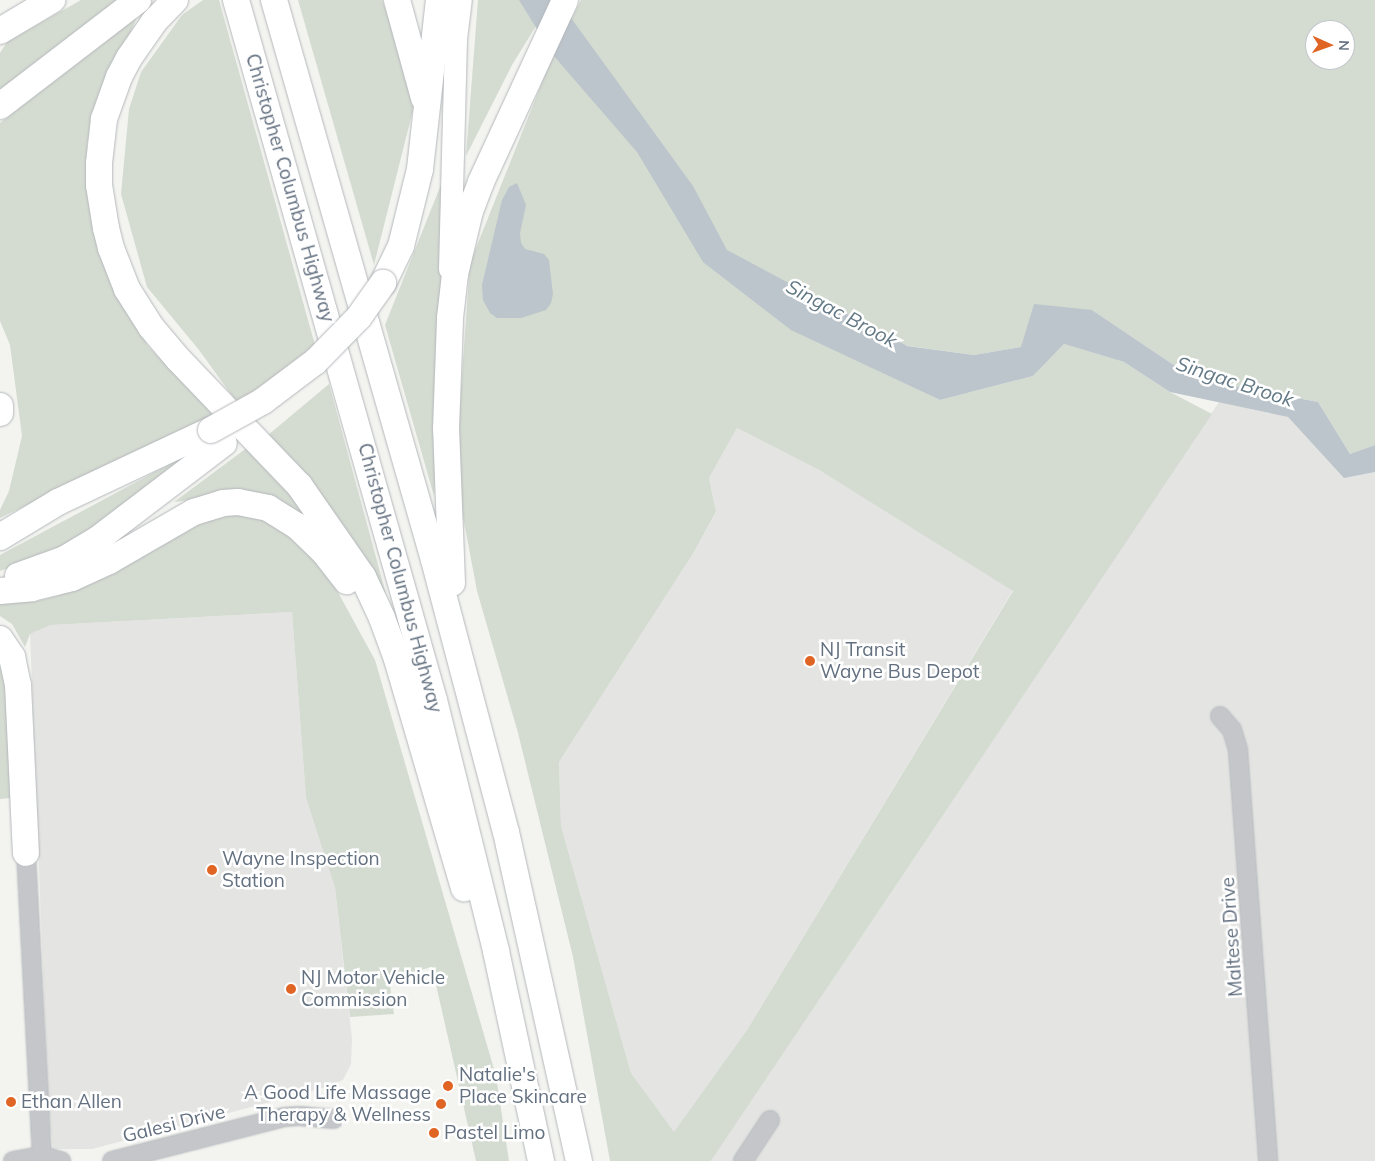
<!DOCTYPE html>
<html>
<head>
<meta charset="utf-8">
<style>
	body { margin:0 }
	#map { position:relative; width:1375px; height:1161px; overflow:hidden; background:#f3f4f0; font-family:Mulish,sans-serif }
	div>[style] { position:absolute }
	.built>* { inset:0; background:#e4e5e3 }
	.green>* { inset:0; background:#d4dbd1 }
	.water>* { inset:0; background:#bcc5cb }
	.roads { filter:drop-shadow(0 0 1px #b4b7bb) drop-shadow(0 0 1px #b4b7bb) }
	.minor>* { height:18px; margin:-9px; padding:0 9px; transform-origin:9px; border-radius:9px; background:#c4c6ca }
	.major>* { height:22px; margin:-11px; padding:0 11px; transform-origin:11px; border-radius:11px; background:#fff }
	.highway>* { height:26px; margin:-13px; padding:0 13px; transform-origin:13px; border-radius:13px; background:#fff }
	.bridges { filter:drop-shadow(0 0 1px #b4b6ba) drop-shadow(0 0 1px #b4b6ba) }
	.highway-bridge>* { height:26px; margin:-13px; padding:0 13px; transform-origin:13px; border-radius:13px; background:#fff }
	.dots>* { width:14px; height:14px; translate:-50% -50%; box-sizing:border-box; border:2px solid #fff; border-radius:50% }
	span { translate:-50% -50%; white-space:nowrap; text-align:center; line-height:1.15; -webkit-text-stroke:5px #fff; paint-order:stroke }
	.street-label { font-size:19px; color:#637080 }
	.poi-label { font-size:19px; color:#637080 }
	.left { translate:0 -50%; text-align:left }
	.right { translate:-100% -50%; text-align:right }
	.water-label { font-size:20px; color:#637985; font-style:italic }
	.north { position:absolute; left:1305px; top:20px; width:50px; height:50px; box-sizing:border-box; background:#fff; border:1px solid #c1c6cc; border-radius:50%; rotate:92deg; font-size:14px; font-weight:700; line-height:20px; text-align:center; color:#637080 }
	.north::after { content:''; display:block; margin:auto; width:18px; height:22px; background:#e06424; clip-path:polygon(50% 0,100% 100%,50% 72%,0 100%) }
</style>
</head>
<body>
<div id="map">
	<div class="built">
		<div style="clip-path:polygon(1219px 402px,1288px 417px,1344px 477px,1375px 472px,1375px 1161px,711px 1161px)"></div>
		<div style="clip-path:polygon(737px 428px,819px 470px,1013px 590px,747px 1030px,674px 1133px,631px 1073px,561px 826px,559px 762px,694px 552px,716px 513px,709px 478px)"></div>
		<div style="clip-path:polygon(292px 612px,306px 798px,335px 888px,352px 1039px,351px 1064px,343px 1080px,323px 1088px,92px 1149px,53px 1149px,48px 1103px,30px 634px,51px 625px)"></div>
	</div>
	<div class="green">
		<div style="clip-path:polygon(81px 0,118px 0,0 98px,0 53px,7px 42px)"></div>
		<div style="clip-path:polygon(203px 0,219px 0,315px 345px,238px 404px,199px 350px,147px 287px,121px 194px,129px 109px,141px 72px,182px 15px)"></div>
		<div style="clip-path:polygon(298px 0,382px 0,417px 94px,374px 265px)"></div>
		<div style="clip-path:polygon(478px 0,552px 0,512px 65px,466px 156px)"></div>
		<div style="clip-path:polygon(evenodd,581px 0,1375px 0,1375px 445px,1350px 454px,1318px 402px,1193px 378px,1092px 310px,1021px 347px,974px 355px,793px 330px,940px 400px,1033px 376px,1064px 344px,1124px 362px,1170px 392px,1212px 414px,711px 1161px,610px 1161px,573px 957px,518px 733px,477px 591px,455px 474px,470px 263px,553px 55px,581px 0,1315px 30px,1345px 30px,1345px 60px,1315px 60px,1315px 30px,581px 0,737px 428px,819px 470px,1013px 591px,747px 1030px,674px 1132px,631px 1073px,561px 826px,559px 762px,694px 552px,716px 512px,709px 478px,737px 428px)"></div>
		<div style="clip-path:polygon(137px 17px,87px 143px,97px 224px,147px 345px,214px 415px,0 518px,0 510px,9px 491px,22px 436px,10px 345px,0 321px,0 123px)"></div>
		<div style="clip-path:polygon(442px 182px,443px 317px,434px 496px,385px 325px)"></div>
		<div style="clip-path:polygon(329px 384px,386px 594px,320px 495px,268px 435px)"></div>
		<div style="clip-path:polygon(248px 447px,329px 535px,254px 493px,174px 502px)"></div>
		<div style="clip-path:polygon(198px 449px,77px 542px,0 571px,0 555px)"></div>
		<div style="clip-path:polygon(238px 513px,273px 521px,316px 552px,375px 660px,496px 1076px,509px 1161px,476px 1161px,432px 967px,389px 978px,394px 1014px,350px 1017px,335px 888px,306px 798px,292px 612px,51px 625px,30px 634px,25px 647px,12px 624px,0 616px,0 601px,33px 602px,57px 596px,84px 585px,195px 522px)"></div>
		<div style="clip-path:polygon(0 665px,6px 682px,11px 798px,0 799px)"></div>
	</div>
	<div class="water">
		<div style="clip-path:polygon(519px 0,555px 0,571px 18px,693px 186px,727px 250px,907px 346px,974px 355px,1021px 347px,1034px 304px,1092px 310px,1193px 378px,1318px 402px,1350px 454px,1375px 445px,1375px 472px,1344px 478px,1288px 417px,1170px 392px,1124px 362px,1064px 344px,1033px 376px,940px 400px,791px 330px,703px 262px,637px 152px,553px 55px)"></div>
		<div style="clip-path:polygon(517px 183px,526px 205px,520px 233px,521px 243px,525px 249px,544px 254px,549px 260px,553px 294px,551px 303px,546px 310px,521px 318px,497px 318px,490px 313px,483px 300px,482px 285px,502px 200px,509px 187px)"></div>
	</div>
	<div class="roads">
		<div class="minor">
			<div style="left:1220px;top:716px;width:18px;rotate:49deg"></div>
			<div style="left:1232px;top:730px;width:21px;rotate:73deg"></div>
			<div style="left:1238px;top:750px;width:412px;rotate:85.8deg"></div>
			<div style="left:26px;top:853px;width:303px;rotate:87deg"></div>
			<div style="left:13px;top:1161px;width:29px;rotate:-10deg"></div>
			<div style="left:42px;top:1156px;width:20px;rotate:15deg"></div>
			<div style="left:112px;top:1161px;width:178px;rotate:-14.3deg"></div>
			<div style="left:284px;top:1117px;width:16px;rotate:-4deg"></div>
			<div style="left:300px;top:1116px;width:34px;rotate:5deg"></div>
			<div style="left:743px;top:1161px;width:49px;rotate:-56.6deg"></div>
		</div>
		<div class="major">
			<div style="left:450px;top:269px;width:230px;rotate:-88.5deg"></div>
			<div style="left:456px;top:39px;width:39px;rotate:-83deg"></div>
		</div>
		<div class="highway">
			<div style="left:175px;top:0;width:30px;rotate:134deg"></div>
			<div style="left:154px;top:22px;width:44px;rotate:124.8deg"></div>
			<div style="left:129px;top:58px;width:21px;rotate:118deg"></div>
			<div style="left:119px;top:77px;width:45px;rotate:109.7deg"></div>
			<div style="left:104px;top:119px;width:44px;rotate:96.5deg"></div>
			<div style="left:99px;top:163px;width:22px;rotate:90deg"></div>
			<div style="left:99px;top:185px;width:44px;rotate:80.8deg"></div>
			<div style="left:106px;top:228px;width:21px;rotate:76deg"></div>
			<div style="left:111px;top:248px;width:44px;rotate:68.7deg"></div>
			<div style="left:127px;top:289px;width:45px;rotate:57.7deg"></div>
			<div style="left:151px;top:327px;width:42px;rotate:49.8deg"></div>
			<div style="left:178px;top:359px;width:175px;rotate:46.2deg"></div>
			<div style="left:299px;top:485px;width:112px;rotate:55.2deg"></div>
			<div style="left:363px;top:577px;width:45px;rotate:65.1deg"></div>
			<div style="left:382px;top:618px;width:44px;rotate:69.9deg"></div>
			<div style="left:397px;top:659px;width:239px;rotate:73.7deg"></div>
			<div style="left:236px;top:0;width:727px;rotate:74.21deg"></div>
			<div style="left:434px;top:700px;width:259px;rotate:76.1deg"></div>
			<div style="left:496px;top:951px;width:215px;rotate:77.9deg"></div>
			<div style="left:274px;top:0;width:582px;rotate:74.05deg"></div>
			<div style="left:434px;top:560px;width:281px;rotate:75.2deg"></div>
			<div style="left:506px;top:832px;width:337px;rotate:77.5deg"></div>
			<div style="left:397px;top:0;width:102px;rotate:74.6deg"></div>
			<div style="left:0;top:106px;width:174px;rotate:-37.5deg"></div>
			<div style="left:383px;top:283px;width:41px;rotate:-64.1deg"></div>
			<div style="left:401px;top:246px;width:79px;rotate:-76.1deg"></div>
			<div style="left:420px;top:169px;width:170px;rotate:-83.6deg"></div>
			<div style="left:0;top:406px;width:7px;rotate:90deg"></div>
			<div style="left:0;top:537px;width:68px;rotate:-31.1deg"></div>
			<div style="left:58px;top:502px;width:169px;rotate:-25.2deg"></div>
			<div style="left:18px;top:576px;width:50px;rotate:-19.9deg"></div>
			<div style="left:65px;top:559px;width:39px;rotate:-31deg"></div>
			<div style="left:98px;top:539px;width:158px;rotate:-37.3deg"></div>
			<div style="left:452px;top:583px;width:154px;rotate:-92.2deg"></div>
			<div style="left:446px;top:429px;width:111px;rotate:-87.9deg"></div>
			<div style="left:450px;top:318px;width:44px;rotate:-83.5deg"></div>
			<div style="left:455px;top:274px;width:65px;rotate:-76.6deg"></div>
			<div style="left:470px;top:211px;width:31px;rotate:-69deg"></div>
			<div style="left:481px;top:182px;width:200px;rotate:-65.2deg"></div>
			<div style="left:0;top:591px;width:32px;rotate:-5deg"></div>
			<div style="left:32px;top:588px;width:41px;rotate:-14deg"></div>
			<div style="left:72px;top:578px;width:41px;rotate:-24.7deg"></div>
			<div style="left:109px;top:561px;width:98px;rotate:-30deg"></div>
			<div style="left:194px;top:512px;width:30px;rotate:-17deg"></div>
			<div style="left:223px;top:503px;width:15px;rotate:-4deg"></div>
			<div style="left:238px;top:502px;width:31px;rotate:11deg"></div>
			<div style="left:268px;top:508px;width:34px;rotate:32deg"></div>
			<div style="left:297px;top:526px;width:37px;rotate:44deg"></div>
			<div style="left:324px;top:552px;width:37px;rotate:52deg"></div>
			<div style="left:0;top:639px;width:22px;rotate:56deg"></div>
			<div style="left:12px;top:657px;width:29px;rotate:78deg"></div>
			<div style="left:18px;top:685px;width:168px;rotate:87.3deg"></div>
		</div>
	</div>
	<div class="bridges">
		<div class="highway-bridge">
			<div style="left:0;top:31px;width:61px;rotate:-30.8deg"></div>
			<div style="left:211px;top:430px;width:60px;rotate:-29.1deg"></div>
			<div style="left:263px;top:401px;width:65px;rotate:-36.9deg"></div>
			<div style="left:315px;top:362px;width:63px;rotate:-45.6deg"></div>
			<div style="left:359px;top:317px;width:42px;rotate:-54.8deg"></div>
		</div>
	</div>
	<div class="dots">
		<div style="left:810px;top:661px;background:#e06424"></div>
		<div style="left:212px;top:870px;background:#e06424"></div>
		<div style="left:291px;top:989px;background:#e06424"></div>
		<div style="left:448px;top:1086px;background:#e06424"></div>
		<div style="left:11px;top:1102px;background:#e06424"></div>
		<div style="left:441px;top:1104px;background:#e06424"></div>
		<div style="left:434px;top:1133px;background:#e06424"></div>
	</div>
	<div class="street-label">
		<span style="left:290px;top:188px;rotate:74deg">Christopher Columbus Highway</span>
		<span style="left:400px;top:578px;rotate:75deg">Christopher Columbus Highway</span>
		<span style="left:1232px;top:937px;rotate:-94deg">Maltese Drive</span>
		<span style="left:174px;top:1124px;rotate:-14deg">Galesi Drive</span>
	</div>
	<div class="poi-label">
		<span class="left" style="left:820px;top:661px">NJ Transit<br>Wayne Bus Depot</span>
		<span class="left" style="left:222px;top:870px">Wayne Inspection<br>Station</span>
		<span class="left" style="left:301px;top:989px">NJ Motor Vehicle<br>Commission</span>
		<span class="left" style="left:459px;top:1086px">Natalie's<br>Place Skincare</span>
		<span class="right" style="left:431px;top:1104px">A Good Life Massage<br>Therapy &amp; Wellness</span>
		<span class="left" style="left:21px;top:1102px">Ethan Allen</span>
		<span class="left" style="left:444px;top:1133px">Pastel Limo</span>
	</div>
	<div class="water-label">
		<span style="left:842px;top:313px;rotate:28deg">Singac Brook</span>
		<span style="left:1235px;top:381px;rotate:18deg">Singac Brook</span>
	</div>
	<div class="north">N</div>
</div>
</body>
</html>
